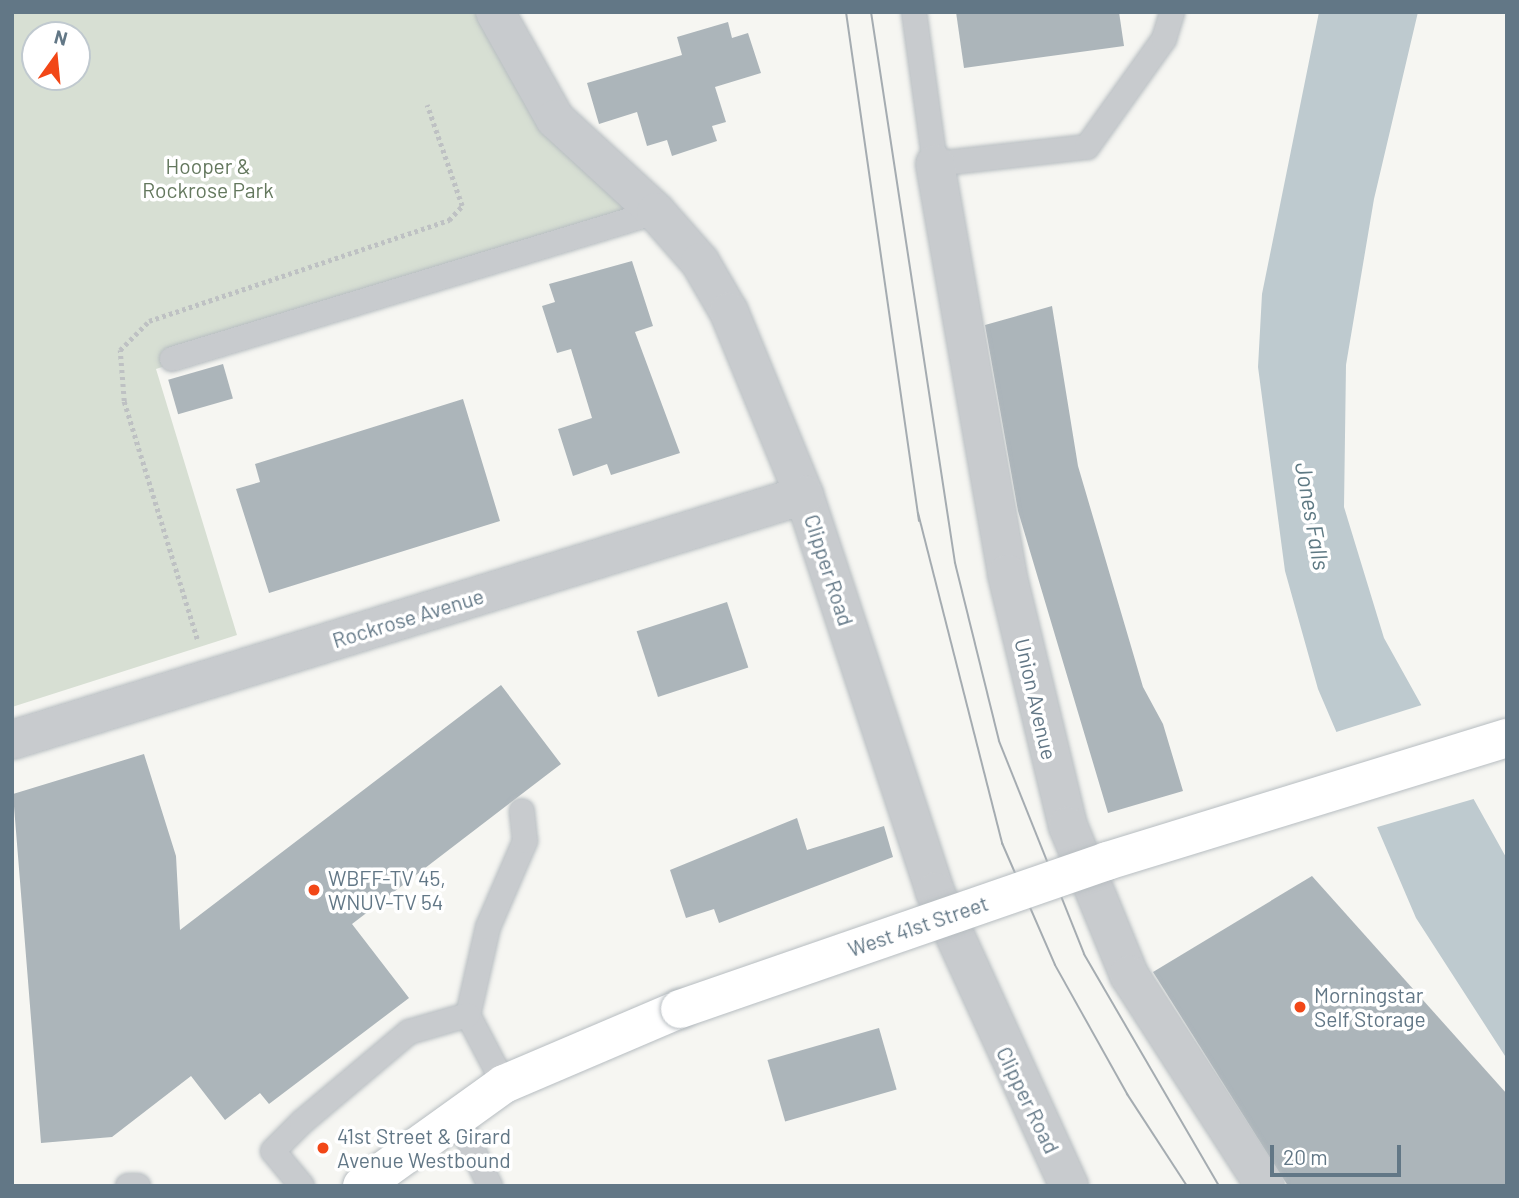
<!DOCTYPE html>
<html>
<head>
<meta charset="utf-8">
<style>
	body { margin:0 }
	#map { position:relative; width:1519px; height:1198px; overflow:hidden; background:#f6f6f2; font-family:Barlow,sans-serif }
	div>[style] { position:absolute }
	.green>* { inset:0; background:#d7dfd3 }
	.water>* { inset:0; background:#becacf }
	.pier>* { inset:0; background:#f6f6f2 }
	.building>* { inset:0; background:#acb5ba; transform-origin:0 0 }
	.path>* { height:4.5px; margin-top:-2.25px; transform-origin:0; background:repeating-linear-gradient(90deg,#bec1c3 0 3.5px,transparent 0 7px) }
	.roads { filter:drop-shadow(0 0 2px #b7bdc1) drop-shadow(0 0 2px #b7bdc1) }
	.lane>* { height:24px; margin:-12px; padding:0 12px; transform-origin:12px; border-radius:12px; background:#c8cbce }
	.street>* { height:38px; margin:-19px; padding:0 19px; transform-origin:19px; border-radius:19px; background:#c8cbce }
	.secondary>* { height:38px; margin:-19px; padding:0 19px; transform-origin:19px; border-radius:19px; background:#fff }
	.tram>* { height:2px; margin:-1px; padding:0 1px; transform-origin:1px; border-radius:1px; background:#a5acb1 }
	.bridges { filter:drop-shadow(0 0 2px #b7bdc1) drop-shadow(0 0 2px #b7bdc1) }
	.secondary-bridge>* { height:38px; margin:-19px; padding:0 19px; transform-origin:19px; border-radius:19px; background:#fff }
	.dots>* { width:19px; height:19px; translate:-50% -50%; box-sizing:border-box; border:4px solid #fff; border-radius:50% }
	span { translate:-50% -50%; white-space:nowrap; text-align:center; line-height:1.15; -webkit-text-stroke:7px #fff; paint-order:stroke }
	.park-label { font-size:21px; color:#64785e }
	.street-label { font-size:21px; color:#627786 }
	.poi-label { font-size:21px; color:#627786 }
	.left { translate:0 -50%; text-align:left }
	.water-label { font-size:23px; color:#5e7983; font-style:italic }
	.frame { position:absolute; inset:0; border:14px solid #627786; pointer-events:none }
	.north { position:absolute; left:21px; top:21px; width:70px; height:70px; box-sizing:border-box; background:#fff; border:2px solid #c0c9cf; border-radius:50%; rotate:15deg; font-size:19px; font-weight:700; line-height:28px; text-align:center; color:#627786 }
	.north::after { content:''; display:block; margin:auto; width:24px; height:32px; background:#f24717; clip-path:polygon(50% 0,100% 100%,50% 72%,0 100%) }
	.scale { position:absolute; left:1270px; top:1145px; width:131px; height:32px; box-sizing:border-box; border:4px solid #627786; border-top:0; padding-left:9px; font-size:21px; line-height:24px; white-space:nowrap; color:#627786; -webkit-text-stroke:5px #fff; paint-order:stroke }
</style>
</head>
<body>
<div id="map">
	<div class="green">
		<div style="clip-path:polygon(evenodd,12px 12px,495px 12px,637px 213px,156px 369px,237px 635px,12px 707px,12px 12px,35px 35px,77px 35px,77px 77px,35px 77px,35px 35px)"></div>
	</div>
	<div class="water">
		<div style="clip-path:polygon(1319px 12px,1418px 12px,1374px 199px,1346px 365px,1344px 507px,1384px 638px,1507px 859px,1507px 1059px,1416px 918px,1318px 689px,1285px 571px,1258px 367px,1262px 294px)"></div>
	</div>
	<div class="pier">
		<div style="clip-path:polygon(1425px 704px,1477px 798px,1374px 828px,1333px 733px)"></div>
	</div>
	<div class="building">
		<div style="clip-path:polygon(956px 12px,1119px 12px,1124px 46px,964px 68px)"></div>
		<div style="clip-path:polygon(728px 22px,732px 38px,748px 33px,761px 73px,715px 87px,726px 122px,712px 126px,717px 141px,672px 156px,667px 140px,647px 146px,637px 112px,599px 124px,587px 83px,682px 55px,677px 37px)"></div>
		<div style="clip-path:polygon(632px 261px,653px 326px,635px 332px,680px 453px,611px 475px,607px 464px,573px 476px,558px 429px,592px 418px,571px 349px,557px 353px,542px 306px,555px 302px,549px 284px)"></div>
		<div style="clip-path:polygon(1052px 306px,1078px 466px,1143px 687px,1163px 724px,1183px 791px,1108px 813px,1018px 511px,985px 325px)"></div>
		<div style="left:223px;top:364px;width:36px;height:57px;rotate:74deg"></div>
		<div style="clip-path:polygon(463px 399px,500px 521px,269px 593px,236px 489px,260px 482px,255px 464px)"></div>
		<div style="left:727px;top:602px;width:69px;height:95px;rotate:72deg"></div>
		<div style="clip-path:polygon(501px 685px,561px 764px,352px 924px,409px 998px,269px 1104px,260px 1093px,225px 1120px,191px 1076px,112px 1137px,41px 1143px,13px 794px,144px 754px,176px 856px,180px 930px)"></div>
		<div style="clip-path:polygon(797px 818px,807px 850px,884px 826px,893px 857px,719px 923px,714px 909px,686px 918px,670px 870px)"></div>
		<div style="clip-path:polygon(1312px 876px,1507px 1094px,1507px 1186px,1288px 1186px,1153px 972px)"></div>
		<div style="left:879px;top:1028px;width:64px;height:116px;rotate:74deg"></div>
	</div>
	<div class="path">
		<div style="left:197px;top:639px;width:249px;rotate:-107.1deg"></div>
		<div style="left:124px;top:401px;width:51px;rotate:-94.5deg"></div>
		<div style="left:120px;top:350px;width:41px;rotate:-45deg"></div>
		<div style="left:149px;top:321px;width:317px;rotate:-18.6deg"></div>
		<div style="left:449px;top:220px;width:19px;rotate:-47deg"></div>
		<div style="left:462px;top:206px;width:107px;rotate:-109.1deg"></div>
	</div>
	<div class="roads">
		<div class="lane">
			<div style="left:914px;top:12px;width:153px;rotate:82.1deg"></div>
			<div style="left:935px;top:164px;width:153px;rotate:-6.4deg"></div>
			<div style="left:1087px;top:147px;width:133px;rotate:-54.5deg"></div>
			<div style="left:1164px;top:39px;width:28px;rotate:-73deg"></div>
			<div style="left:172px;top:359px;width:506px;rotate:-16.89deg"></div>
			<div style="left:504px;top:1084px;width:78px;rotate:-117.6deg"></div>
			<div style="left:468px;top:1015px;width:90px;rotate:-77.2deg"></div>
			<div style="left:488px;top:927px;width:94px;rotate:-66.7deg"></div>
			<div style="left:525px;top:841px;width:30px;rotate:-96deg"></div>
			<div style="left:456px;top:1114px;width:80px;rotate:64.7deg"></div>
			<div style="left:128px;top:1186px;width:10px"></div>
			<div style="left:302px;top:1186px;width:45px;rotate:-129.6deg"></div>
			<div style="left:273px;top:1151px;width:41px;rotate:-45deg"></div>
			<div style="left:302px;top:1122px;width:140px;rotate:-40.1deg"></div>
			<div style="left:409px;top:1032px;width:61px;rotate:-16.1deg"></div>
		</div>
		<div class="street">
			<div style="left:495px;top:12px;width:123px;rotate:60.7deg"></div>
			<div style="left:555px;top:119px;width:137px;rotate:42.6deg"></div>
			<div style="left:656px;top:212px;width:67px;rotate:48.7deg"></div>
			<div style="left:700px;top:262px;width:58px;rotate:59.9deg"></div>
			<div style="left:729px;top:312px;width:198px;rotate:67.7deg"></div>
			<div style="left:804px;top:495px;width:418px;rotate:71.7deg"></div>
			<div style="left:935px;top:892px;width:323px;rotate:65.5deg"></div>
			<div style="left:935px;top:164px;width:416px;rotate:80deg"></div>
			<div style="left:1007px;top:574px;width:259px;rotate:76.4deg"></div>
			<div style="left:1068px;top:826px;width:161px;rotate:67.7deg"></div>
			<div style="left:1129px;top:975px;width:251px;rotate:57.2deg"></div>
			<div style="left:12px;top:740px;width:829px;rotate:-17.19deg"></div>
		</div>
		<div class="secondary">
			<div style="left:362px;top:1186px;width:175px;rotate:-35.7deg"></div>
			<div style="left:504px;top:1084px;width:191px;rotate:-23.1deg"></div>
		</div>
	</div>
	<div class="tram">
		<div style="left:846px;top:12px;width:514px;rotate:81.84deg"></div>
		<div style="left:871px;top:12px;width:557px;rotate:81.33deg"></div>
		<div style="left:955px;top:563px;width:183px;rotate:76.1deg"></div>
		<div style="left:999px;top:741px;width:229px;rotate:68.2deg"></div>
		<div style="left:1084px;top:954px;width:268px;rotate:59.8deg"></div>
		<div style="left:918px;top:513px;width:341px;rotate:75.7deg"></div>
		<div style="left:1002px;top:843px;width:133px;rotate:66.5deg"></div>
		<div style="left:1055px;top:965px;width:148px;rotate:60.8deg"></div>
		<div style="left:1127px;top:1094px;width:110px;rotate:56.9deg"></div>
	</div>
	<div class="bridges">
		<div class="secondary-bridge">
			<div style="left:680px;top:1009px;width:452px;rotate:-19.1deg"></div>
			<div style="left:1107px;top:861px;width:418px;rotate:-17.1deg"></div>
		</div>
	</div>
	<div class="dots">
		<div style="left:314px;top:890px;background:#f24717"></div>
		<div style="left:1300px;top:1007px;background:#f24717"></div>
		<div style="left:323px;top:1148px;background:#f24717"></div>
	</div>
	<div class="park-label">
		<span style="left:208px;top:178px">Hooper &amp;<br>Rockrose Park</span>
	</div>
	<div class="street-label">
		<span style="left:829px;top:570px;rotate:72deg">Clipper Road</span>
		<span style="left:408px;top:618px;rotate:-17deg">Rockrose Avenue</span>
		<span style="left:1036px;top:699px;rotate:77deg">Union Avenue</span>
		<span style="left:918px;top:926px;rotate:-19deg">West 41st Street</span>
		<span style="left:1028px;top:1100px;rotate:64deg">Clipper Road</span>
	</div>
	<div class="poi-label">
		<span class="left" style="left:328px;top:890px">WBFF-TV 45,<br>WNUV-TV 54</span>
		<span class="left" style="left:1314px;top:1007px">Morningstar<br>Self Storage</span>
		<span class="left" style="left:337px;top:1148px">41st Street &amp; Girard<br>Avenue Westbound</span>
	</div>
	<div class="water-label">
		<span style="left:1313px;top:516px;rotate:80deg">Jones Falls</span>
	</div>
	<div class="frame"></div>
	<div class="north">N</div>
	<div class="scale">20 m</div>
</div>
</body>
</html>
